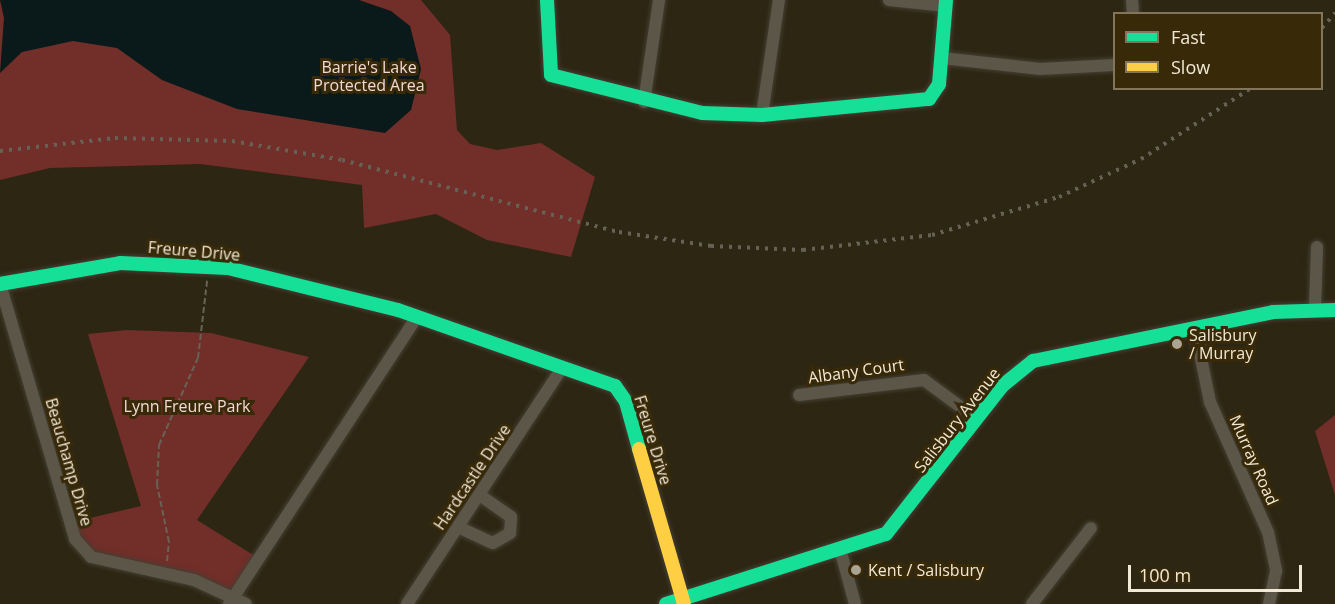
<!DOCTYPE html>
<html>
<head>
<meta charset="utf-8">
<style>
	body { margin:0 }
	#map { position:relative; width:1335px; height:604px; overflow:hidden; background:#2d2613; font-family:"Open Sans",sans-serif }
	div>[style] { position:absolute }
	.green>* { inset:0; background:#722e29 }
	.water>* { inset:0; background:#0a1919 }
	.path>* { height:2px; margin-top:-1px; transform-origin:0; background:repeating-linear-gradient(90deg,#676255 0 6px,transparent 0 9px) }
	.roads { filter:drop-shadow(0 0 2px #453f32) drop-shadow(0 0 2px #453f32) }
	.street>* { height:12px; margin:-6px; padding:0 6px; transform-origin:6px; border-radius:6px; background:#5c5649 }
	.fast>* { height:14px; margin:-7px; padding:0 7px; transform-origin:7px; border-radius:7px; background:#16e098 }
	.slow>* { height:14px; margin:-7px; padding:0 7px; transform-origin:7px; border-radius:7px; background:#ffcf43 }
	.rail>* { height:4px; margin-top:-2px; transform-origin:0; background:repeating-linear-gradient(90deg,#666154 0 3px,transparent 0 9px) }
	.dots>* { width:16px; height:16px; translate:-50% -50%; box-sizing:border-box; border:3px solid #382a08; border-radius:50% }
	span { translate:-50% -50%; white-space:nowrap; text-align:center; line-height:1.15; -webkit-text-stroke:6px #382a08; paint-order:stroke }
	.park-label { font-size:16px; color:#f3d8d5 }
	.street-label { font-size:16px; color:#f1e8d6 }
	.poi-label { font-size:16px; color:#f1e8d6 }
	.left { translate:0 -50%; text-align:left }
	.legend { position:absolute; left:1113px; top:12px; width:210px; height:78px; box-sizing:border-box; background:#382a08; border:2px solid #82765a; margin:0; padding:8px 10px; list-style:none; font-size:18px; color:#f1e8d6 }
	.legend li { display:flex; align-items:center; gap:12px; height:30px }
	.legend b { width:30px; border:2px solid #82765a }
	.scale { position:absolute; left:1128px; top:565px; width:174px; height:27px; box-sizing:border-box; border:3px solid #f1e8d6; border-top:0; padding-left:8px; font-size:18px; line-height:21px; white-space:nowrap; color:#f1e8d6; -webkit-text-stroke:4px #382a08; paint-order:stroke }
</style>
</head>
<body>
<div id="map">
	<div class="green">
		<div style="clip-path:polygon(0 0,421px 0,450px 35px,457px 130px,470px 144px,497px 150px,541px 143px,595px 177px,571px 257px,487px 240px,436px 214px,364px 228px,362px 185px,200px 164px,50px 168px,0 180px)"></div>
		<div style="clip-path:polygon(127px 330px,211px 333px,309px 357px,197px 520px,258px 558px,233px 594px,105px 557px,82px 544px,69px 523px,141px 506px,88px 334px)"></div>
		<div style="clip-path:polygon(1335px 415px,1335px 495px,1315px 431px)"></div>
	</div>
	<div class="water">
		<div style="clip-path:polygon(0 0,359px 0,391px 11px,410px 26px,421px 69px,411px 110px,385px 133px,237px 109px,162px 80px,117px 48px,73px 41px,22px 52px,0 73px,4px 18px)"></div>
	</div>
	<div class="path">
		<div style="left:167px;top:561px;width:19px;rotate:-84deg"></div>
		<div style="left:169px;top:542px;width:58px;rotate:-101.9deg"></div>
		<div style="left:157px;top:485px;width:40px;rotate:-87.1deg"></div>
		<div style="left:159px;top:445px;width:95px;rotate:-65.9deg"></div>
		<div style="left:198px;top:358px;width:78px;rotate:-83.3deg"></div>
	</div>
	<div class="roads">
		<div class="street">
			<div style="left:889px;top:0;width:57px;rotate:6deg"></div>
			<div style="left:1132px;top:0;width:14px;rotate:86deg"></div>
			<div style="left:942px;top:58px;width:99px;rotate:6.4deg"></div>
			<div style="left:1040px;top:69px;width:74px;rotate:-3.1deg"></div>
			<div style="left:644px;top:102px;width:103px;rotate:-81.6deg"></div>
			<div style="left:762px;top:115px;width:116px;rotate:-81.6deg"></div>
			<div style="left:0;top:284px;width:266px;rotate:73.6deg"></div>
			<div style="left:75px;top:539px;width:24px;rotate:48deg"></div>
			<div style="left:91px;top:557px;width:106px;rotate:12.6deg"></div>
			<div style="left:194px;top:580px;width:57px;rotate:24.8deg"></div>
			<div style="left:1315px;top:308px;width:61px;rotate:-88.1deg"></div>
			<div style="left:1195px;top:329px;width:75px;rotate:78.4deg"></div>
			<div style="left:1210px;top:402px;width:142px;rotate:66deg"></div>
			<div style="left:1268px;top:532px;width:40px;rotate:78deg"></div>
			<div style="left:1276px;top:571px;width:34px;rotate:102deg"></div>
			<div style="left:799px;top:395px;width:126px;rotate:-6.8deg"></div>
			<div style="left:924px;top:380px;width:66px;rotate:36.3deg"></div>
			<div style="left:458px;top:527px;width:38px;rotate:25deg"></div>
			<div style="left:493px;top:543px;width:20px;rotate:-30deg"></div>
			<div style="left:510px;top:533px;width:16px;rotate:-86deg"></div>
			<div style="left:511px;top:517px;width:39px;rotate:-145deg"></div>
			<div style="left:840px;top:549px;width:57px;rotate:74.7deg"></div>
			<div style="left:229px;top:604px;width:343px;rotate:-56.8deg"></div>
			<div style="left:407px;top:604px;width:282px;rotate:-56.7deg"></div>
			<div style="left:1032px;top:604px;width:96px;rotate:-52.2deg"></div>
		</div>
		<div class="fast">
			<div style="left:547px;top:0;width:75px;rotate:86.9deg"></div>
			<div style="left:551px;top:75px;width:156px;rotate:14.1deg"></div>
			<div style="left:702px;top:113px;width:60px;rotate:1.9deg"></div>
			<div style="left:762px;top:115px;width:168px;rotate:-5.5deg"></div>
			<div style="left:929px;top:99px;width:18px;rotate:-56deg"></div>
			<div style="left:939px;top:84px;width:84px;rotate:-85.2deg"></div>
			<div style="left:0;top:284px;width:122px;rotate:-9.9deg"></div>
			<div style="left:120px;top:263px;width:108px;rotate:2.7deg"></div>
			<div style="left:228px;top:268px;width:175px;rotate:13.9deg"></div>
			<div style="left:398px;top:310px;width:230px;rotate:19.3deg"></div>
			<div style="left:615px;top:386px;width:19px;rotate:55deg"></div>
			<div style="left:626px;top:402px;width:49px;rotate:74.5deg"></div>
			<div style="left:666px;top:604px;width:231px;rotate:-17.7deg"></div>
			<div style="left:886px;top:534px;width:188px;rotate:-51.9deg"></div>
			<div style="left:1002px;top:386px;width:40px;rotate:-39deg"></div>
			<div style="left:1033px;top:361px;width:245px;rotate:-11.5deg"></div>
			<div style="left:1273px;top:312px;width:62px;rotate:-1.8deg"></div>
		</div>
		<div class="slow">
			<div style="left:639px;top:449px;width:161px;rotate:73.8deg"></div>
		</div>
	</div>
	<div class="rail">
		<div style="left:1322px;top:28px;width:20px;rotate:-49deg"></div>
		<div style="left:0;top:151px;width:116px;rotate:-6.4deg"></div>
		<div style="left:115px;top:138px;width:117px;rotate:1.5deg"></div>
		<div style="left:232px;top:141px;width:112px;rotate:9.8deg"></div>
		<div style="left:342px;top:160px;width:286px;rotate:14.6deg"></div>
		<div style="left:619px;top:232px;width:93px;rotate:8.7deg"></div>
		<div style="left:711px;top:246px;width:92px;rotate:2.5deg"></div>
		<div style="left:803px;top:250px;width:130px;rotate:-6.6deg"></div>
		<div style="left:932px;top:235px;width:133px;rotate:-16.7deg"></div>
		<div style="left:1059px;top:197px;width:90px;rotate:-24.9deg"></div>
		<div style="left:1141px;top:159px;width:131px;rotate:-32.8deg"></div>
	</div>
	<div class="dots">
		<div style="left:1177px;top:344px;background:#aca492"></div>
		<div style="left:856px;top:570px;background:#aca492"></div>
	</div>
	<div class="park-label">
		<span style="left:369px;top:76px">Barrie's Lake<br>Protected Area</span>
		<span style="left:187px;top:406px">Lynn Freure Park</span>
	</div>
	<div class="street-label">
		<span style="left:194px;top:251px;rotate:5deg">Freure Drive</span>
		<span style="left:856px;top:371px;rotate:-8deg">Albany Court</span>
		<span style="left:957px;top:420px;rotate:-52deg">Salisbury Avenue</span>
		<span style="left:653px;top:440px;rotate:73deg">Freure Drive</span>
		<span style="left:1254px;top:460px;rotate:66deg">Murray Road</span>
		<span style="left:69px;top:462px;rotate:74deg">Beauchamp Drive</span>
		<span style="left:472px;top:477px;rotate:-56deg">Hardcastle Drive</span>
	</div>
	<div class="poi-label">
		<span class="left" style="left:1189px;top:344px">Salisbury<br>/ Murray</span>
		<span class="left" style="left:868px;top:570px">Kent / Salisbury</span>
	</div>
	<ul class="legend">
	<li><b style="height:8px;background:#16e098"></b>Fast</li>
	<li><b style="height:8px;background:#ffcf43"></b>Slow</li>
	</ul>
	<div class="scale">100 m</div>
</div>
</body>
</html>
